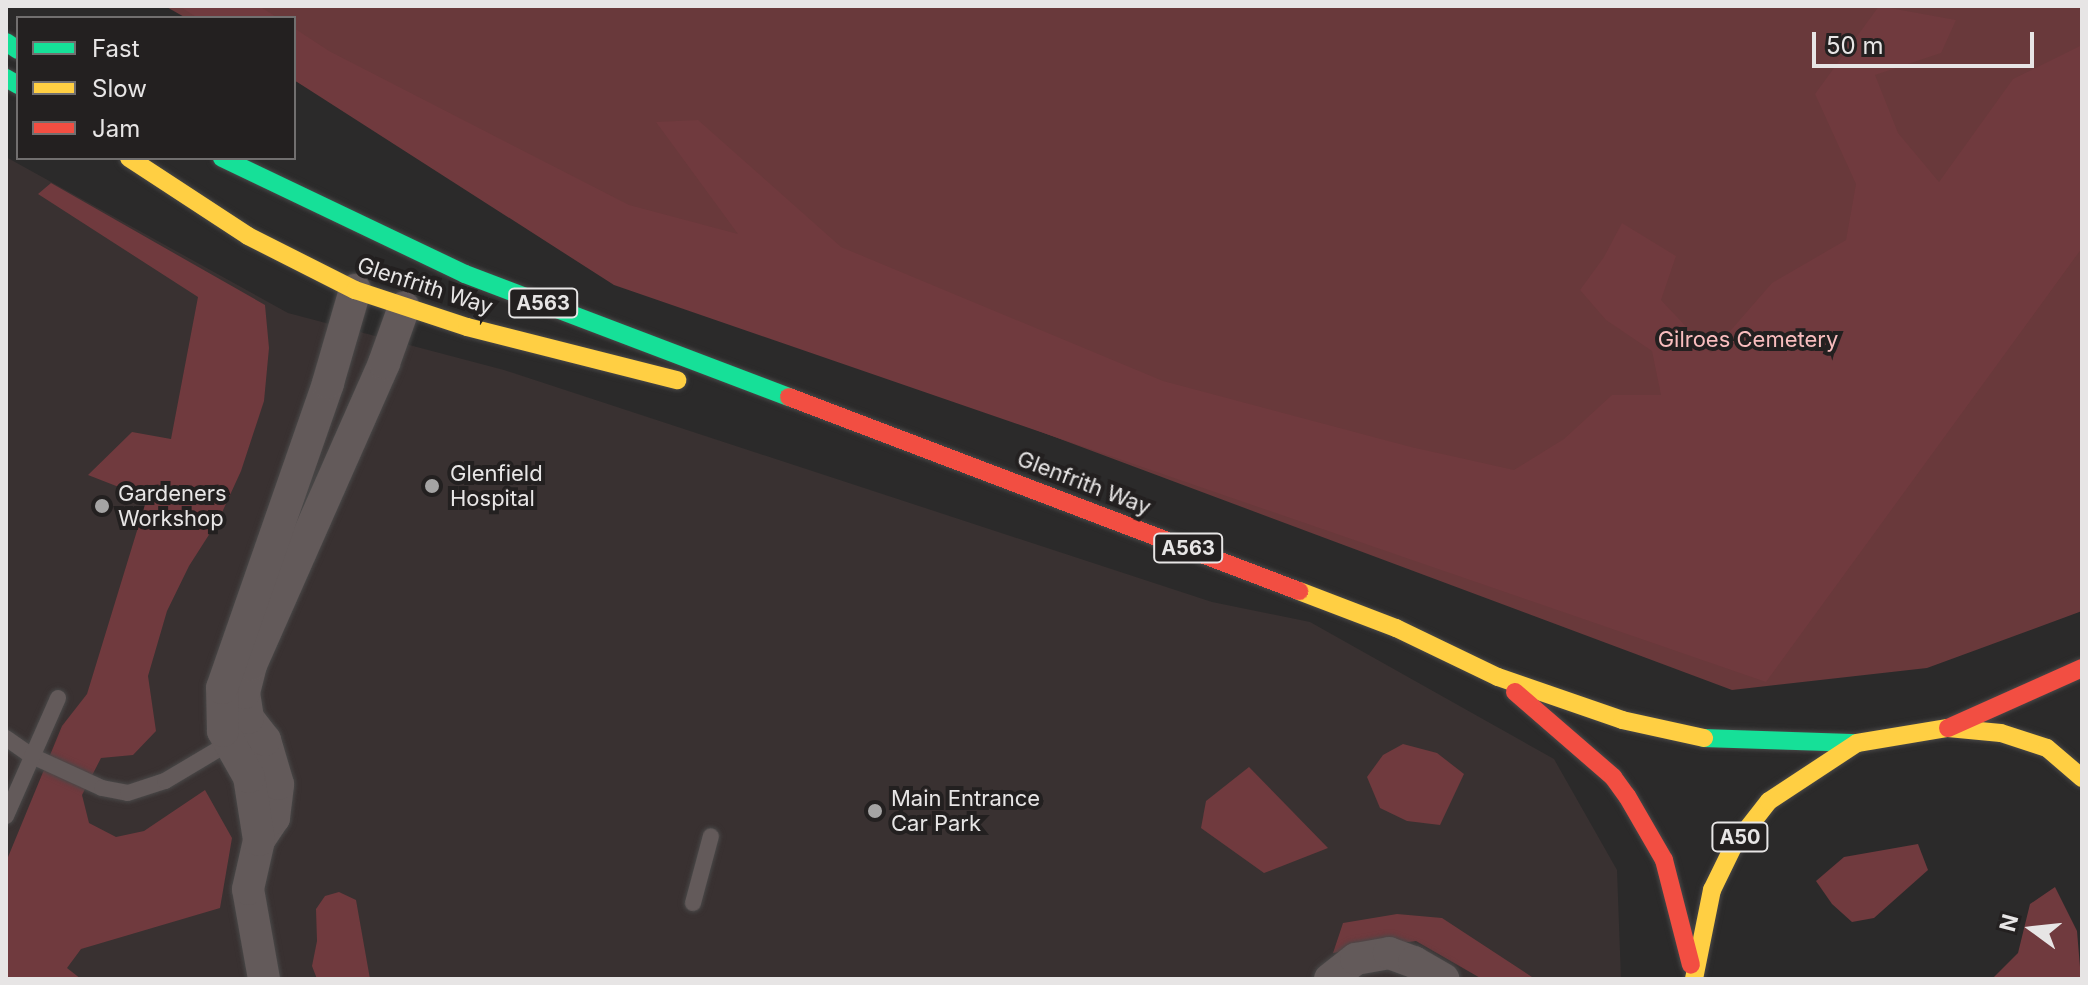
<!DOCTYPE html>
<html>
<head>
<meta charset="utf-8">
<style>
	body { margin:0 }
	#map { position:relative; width:2088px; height:985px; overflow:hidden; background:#2b2a2a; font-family:Inter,sans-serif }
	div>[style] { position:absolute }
	.built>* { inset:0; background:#393131 }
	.green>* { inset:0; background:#69393b }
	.forest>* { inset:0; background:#703a3e }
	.roads { filter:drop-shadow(0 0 2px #494848) drop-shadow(0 0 2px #494848) }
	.lane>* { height:16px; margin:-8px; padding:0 8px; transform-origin:8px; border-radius:8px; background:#635a5a }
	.street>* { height:32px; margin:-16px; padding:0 16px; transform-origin:16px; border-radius:16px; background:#635a5a }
	.fast>* { height:18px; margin:-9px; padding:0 9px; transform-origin:9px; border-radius:9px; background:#16e098 }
	.slow>* { height:18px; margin:-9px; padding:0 9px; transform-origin:9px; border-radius:9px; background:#ffcf43 }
	.jam>* { height:18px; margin:-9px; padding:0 9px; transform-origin:9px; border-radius:9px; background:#f24e42 }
	.dots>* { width:22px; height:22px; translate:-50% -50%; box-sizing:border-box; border:4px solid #232020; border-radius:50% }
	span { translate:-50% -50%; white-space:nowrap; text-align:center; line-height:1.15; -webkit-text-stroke:8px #232020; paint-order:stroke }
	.shield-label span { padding:2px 6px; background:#232020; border:2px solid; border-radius:6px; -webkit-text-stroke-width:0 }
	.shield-label { font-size:20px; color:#e7e5e5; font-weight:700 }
	.street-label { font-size:22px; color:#e7e5e5 }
	.park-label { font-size:22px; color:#f9bdbe }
	.poi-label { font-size:22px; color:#e7e5e5 }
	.left { translate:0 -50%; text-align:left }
	.frame { position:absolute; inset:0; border:8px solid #e7e5e5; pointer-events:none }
	.legend { position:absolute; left:16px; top:16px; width:280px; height:144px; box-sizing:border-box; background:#232020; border:2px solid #716f6f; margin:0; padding:10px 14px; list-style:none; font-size:24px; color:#e7e5e5 }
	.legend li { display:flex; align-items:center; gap:16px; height:40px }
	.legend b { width:40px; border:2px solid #716f6f }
	.north { position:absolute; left:1992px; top:889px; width:80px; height:80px; -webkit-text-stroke:6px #232020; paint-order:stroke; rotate:285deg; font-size:22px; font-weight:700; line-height:32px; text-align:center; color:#e7e5e5 }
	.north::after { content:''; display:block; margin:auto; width:28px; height:36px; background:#e7e5e5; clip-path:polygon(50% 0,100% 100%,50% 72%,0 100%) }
	.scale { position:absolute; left:1812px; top:32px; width:222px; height:36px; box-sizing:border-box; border:4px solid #e7e5e5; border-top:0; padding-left:10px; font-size:24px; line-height:28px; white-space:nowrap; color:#e7e5e5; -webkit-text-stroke:6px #232020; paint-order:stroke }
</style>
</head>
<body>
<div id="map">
	<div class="built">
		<div style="clip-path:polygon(6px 157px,288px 313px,504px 370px,1212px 602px,1310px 622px,1554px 759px,1617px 870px,1621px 979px,6px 979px)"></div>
	</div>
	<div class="green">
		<div style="clip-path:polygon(165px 6px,2082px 6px,2082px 611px,1927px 668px,1732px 690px,661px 290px,294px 80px,294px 18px,186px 18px)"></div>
	</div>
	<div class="forest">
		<div style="clip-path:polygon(179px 6px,259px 6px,278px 18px,198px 18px)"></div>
		<div style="clip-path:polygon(1879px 6px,1956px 20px,1941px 53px,1875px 75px,1898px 133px,1939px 182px,2013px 79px,2082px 45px,2082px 248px,1766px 682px,614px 285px,294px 80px,294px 28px,329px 51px,629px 205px,738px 234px,656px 122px,698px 120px,841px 247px,1163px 381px,1411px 447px,1514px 470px,1564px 439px,1612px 395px,1661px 395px,1652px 351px,1606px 320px,1580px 290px,1604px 257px,1622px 223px,1676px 256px,1661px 300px,1711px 353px,1772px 283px,1846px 240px,1856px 184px,1815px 94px)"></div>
		<div style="clip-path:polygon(51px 183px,265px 305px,269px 348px,264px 401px,241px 471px,219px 519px,189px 566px,167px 611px,148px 676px,156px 731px,133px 755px,101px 758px,82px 795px,89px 823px,116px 837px,144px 831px,205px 790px,232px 838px,220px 908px,81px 949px,67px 968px,81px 979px,6px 979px,6px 862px,62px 726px,87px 694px,147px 498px,88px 475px,132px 432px,171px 439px,198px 297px,38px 194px)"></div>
		<div style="clip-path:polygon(1403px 744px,1437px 753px,1464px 774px,1440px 825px,1407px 821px,1380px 808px,1367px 777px,1383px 755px)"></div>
		<div style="clip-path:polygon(1249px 767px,1328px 848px,1264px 873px,1201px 828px,1206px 801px)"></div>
		<div style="clip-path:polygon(1918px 844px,1928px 870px,1874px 918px,1852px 922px,1832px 904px,1816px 881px,1844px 857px)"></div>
		<div style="clip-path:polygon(2055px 887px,2077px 931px,2081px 979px,1992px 979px,2018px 953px,2030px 904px)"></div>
		<div style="clip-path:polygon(339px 892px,356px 900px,370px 979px,317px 979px,312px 966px,317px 941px,316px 909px,325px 896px)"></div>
		<div style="clip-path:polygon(1397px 914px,1442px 918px,1535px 979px,1482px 979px,1416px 941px,1333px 953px,1343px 923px)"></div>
	</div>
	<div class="roads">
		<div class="lane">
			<div style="left:6px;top:738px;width:32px;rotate:35deg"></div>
			<div style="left:32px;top:756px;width:77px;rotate:24.6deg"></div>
			<div style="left:102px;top:788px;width:26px;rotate:11deg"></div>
			<div style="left:128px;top:793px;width:39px;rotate:-18deg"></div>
			<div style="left:165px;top:781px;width:74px;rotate:-30.7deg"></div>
			<div style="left:6px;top:816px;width:129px;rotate:-66.2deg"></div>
			<div style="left:693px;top:903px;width:69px;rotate:-75deg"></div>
		</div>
		<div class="street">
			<div style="left:259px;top:840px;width:27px;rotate:-56deg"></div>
			<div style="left:274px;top:818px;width:34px;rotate:-83deg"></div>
			<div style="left:278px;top:784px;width:46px;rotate:-106.5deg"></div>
			<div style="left:265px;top:740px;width:28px;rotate:-128deg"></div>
			<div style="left:248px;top:718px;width:25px;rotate:-99deg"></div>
			<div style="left:244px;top:693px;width:29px;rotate:-76deg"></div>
			<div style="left:251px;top:665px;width:330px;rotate:-66.2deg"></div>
			<div style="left:384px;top:363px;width:59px;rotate:-70.3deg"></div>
			<div style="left:264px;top:979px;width:91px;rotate:-100.1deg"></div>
			<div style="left:248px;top:889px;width:50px;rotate:-77.3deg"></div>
			<div style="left:259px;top:840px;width:64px;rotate:-99deg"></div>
			<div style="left:249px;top:777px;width:53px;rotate:-119.5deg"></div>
			<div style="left:223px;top:731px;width:43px;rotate:-91.3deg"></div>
			<div style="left:222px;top:688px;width:323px;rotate:-70.8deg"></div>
			<div style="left:328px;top:383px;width:97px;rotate:-73.8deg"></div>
			<div style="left:1330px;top:979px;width:33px;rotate:-38deg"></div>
			<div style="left:1356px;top:959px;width:34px;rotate:-10deg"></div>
			<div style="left:1389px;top:953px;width:27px;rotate:20deg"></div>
			<div style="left:1414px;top:962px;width:34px;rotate:30deg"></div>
		</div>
		<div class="fast">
			<div style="left:6px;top:42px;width:14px;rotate:34deg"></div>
			<div style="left:6px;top:78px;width:14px;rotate:30deg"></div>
			<div style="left:222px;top:158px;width:269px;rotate:25.5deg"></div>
			<div style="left:465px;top:274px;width:347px;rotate:20.8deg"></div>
			<div style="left:1704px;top:738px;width:153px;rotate:1.9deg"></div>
		</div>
		<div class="slow">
			<div style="left:129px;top:158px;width:142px;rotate:33.2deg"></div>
			<div style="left:248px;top:236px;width:120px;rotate:26.8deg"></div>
			<div style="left:355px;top:290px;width:118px;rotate:18.3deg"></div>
			<div style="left:467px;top:327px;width:217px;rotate:14.2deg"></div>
			<div style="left:1299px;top:591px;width:104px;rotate:20.9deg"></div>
			<div style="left:1396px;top:628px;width:113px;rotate:25.7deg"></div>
			<div style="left:1498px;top:677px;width:131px;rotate:19.1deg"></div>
			<div style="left:1622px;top:720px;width:84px;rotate:12.4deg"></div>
			<div style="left:1694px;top:979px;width:91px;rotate:-78.6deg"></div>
			<div style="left:1712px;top:890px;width:48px;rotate:-64deg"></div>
			<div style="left:1733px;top:847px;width:58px;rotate:-52deg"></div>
			<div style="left:1769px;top:801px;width:105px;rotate:-33.4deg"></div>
			<div style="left:1857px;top:743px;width:92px;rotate:-9.4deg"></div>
			<div style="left:1948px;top:728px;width:53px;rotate:5.4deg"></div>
			<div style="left:2001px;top:733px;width:48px;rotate:18.1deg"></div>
			<div style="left:2047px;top:748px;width:46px;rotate:40.6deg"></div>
		</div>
		<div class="jam">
			<div style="left:789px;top:397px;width:546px;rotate:20.83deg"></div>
			<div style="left:1515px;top:692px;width:130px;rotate:40.9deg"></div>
			<div style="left:1613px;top:777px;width:24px;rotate:54deg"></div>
			<div style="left:1627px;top:796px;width:74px;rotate:60deg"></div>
			<div style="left:1664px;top:860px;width:108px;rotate:75.6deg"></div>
			<div style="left:1948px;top:728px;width:147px;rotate:-24.1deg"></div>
		</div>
	</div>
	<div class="dots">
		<div style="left:432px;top:486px;background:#a5a4a4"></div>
		<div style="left:102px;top:506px;background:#a5a4a4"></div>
		<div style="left:875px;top:811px;background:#a5a4a4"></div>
	</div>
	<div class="shield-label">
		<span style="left:543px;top:303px">A563</span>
		<span style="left:1188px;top:548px">A563</span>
		<span style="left:1740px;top:837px">A50</span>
	</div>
	<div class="street-label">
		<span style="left:425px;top:286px;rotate:18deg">Glenfrith Way</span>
		<span style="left:1084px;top:483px;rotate:21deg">Glenfrith Way</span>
	</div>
	<div class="park-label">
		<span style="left:1748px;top:340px">Gilroes Cemetery</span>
	</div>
	<div class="poi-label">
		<span class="left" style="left:450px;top:486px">Glenfield<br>Hospital</span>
		<span class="left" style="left:118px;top:506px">Gardeners<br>Workshop</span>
		<span class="left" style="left:891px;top:811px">Main Entrance<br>Car Park</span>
	</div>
	<div class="frame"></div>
	<ul class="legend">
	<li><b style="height:10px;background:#16e098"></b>Fast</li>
	<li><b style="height:10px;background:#ffcf43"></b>Slow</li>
	<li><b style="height:10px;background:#f24e42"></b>Jam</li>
	</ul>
	<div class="north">N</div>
	<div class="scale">50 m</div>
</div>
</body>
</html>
